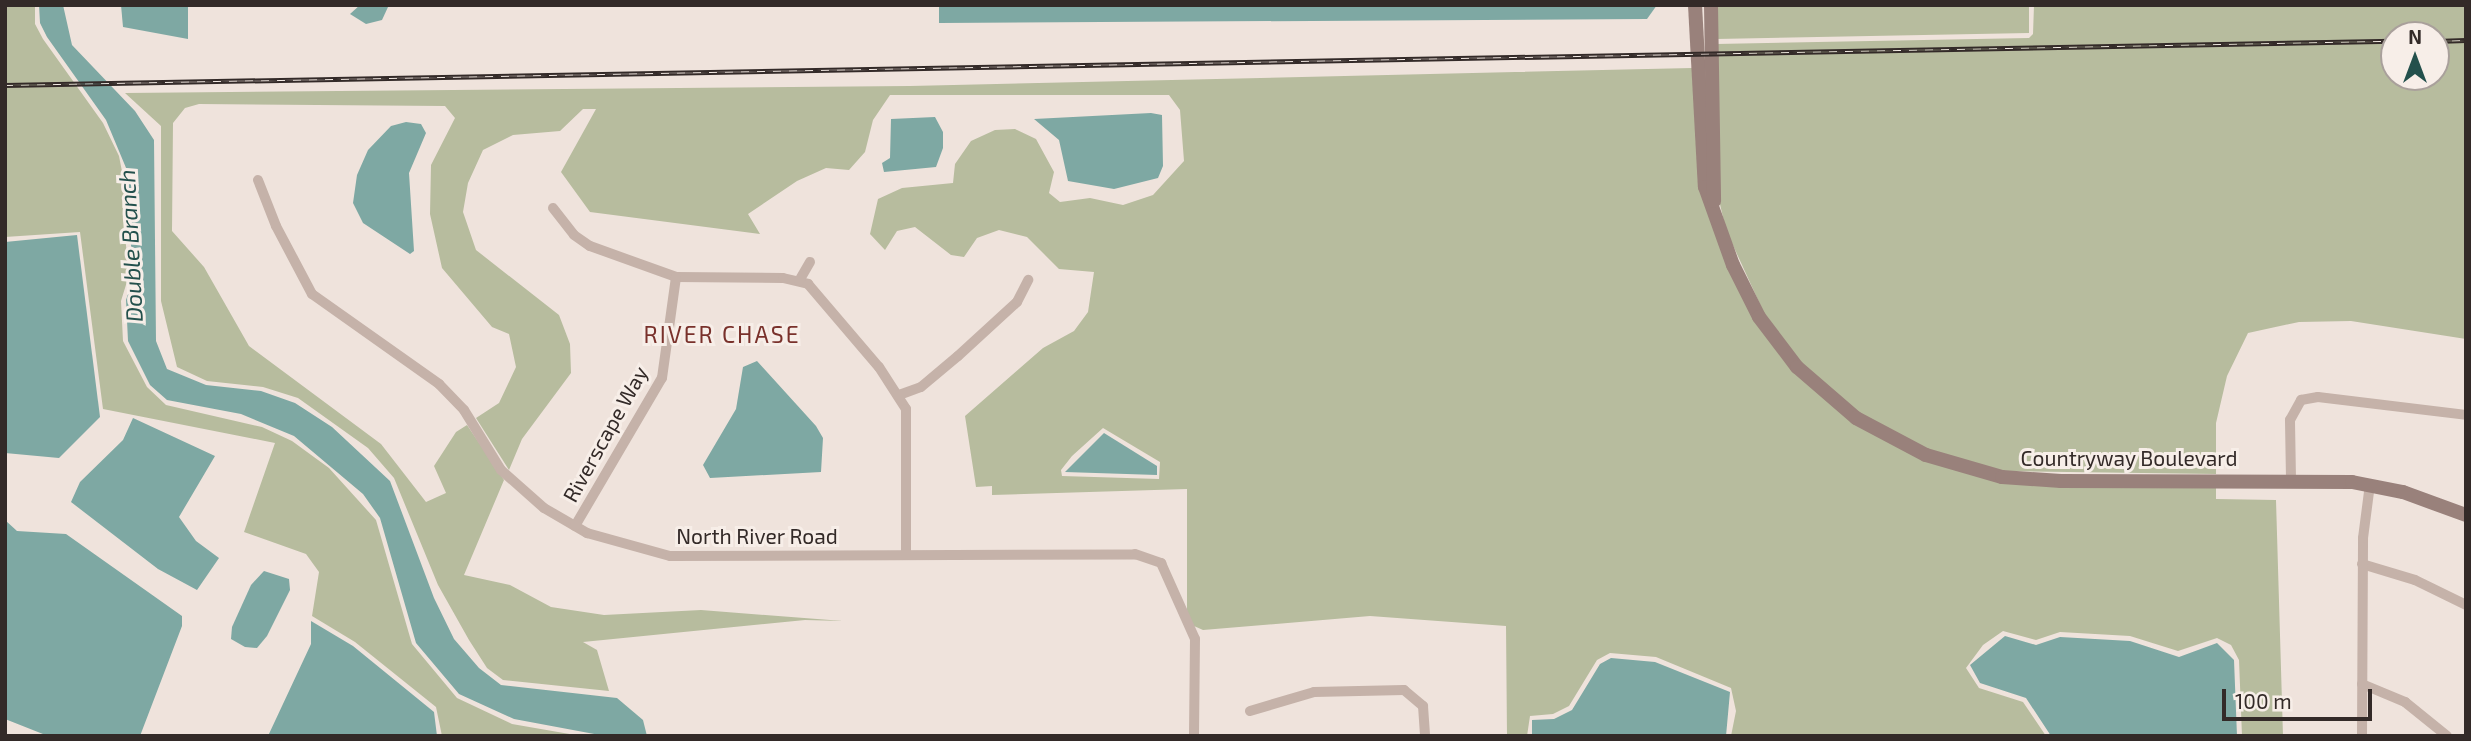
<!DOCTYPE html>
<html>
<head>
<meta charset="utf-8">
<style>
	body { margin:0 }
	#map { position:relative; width:2471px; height:741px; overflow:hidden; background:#efe3dc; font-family:"Exo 2",sans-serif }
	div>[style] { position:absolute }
	.green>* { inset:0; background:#b7bc9e }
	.water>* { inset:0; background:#7ea8a3 }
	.street>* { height:10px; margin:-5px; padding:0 5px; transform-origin:5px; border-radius:5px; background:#c5b2a9 }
	.secondary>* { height:14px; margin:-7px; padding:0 7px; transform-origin:7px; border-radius:7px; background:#99817b }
	.rail>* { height:5px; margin-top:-2.5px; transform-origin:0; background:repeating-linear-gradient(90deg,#f7eee8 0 8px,#332a28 0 16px); box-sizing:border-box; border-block:2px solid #332a28 }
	span { translate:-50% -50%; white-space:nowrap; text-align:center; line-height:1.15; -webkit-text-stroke:6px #f7eee8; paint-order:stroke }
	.street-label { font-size:21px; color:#332a28 }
	.water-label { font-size:23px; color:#23504c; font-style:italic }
	.neighbourhood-label { font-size:23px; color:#79312b; letter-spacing:2px }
	.frame { position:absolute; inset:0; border:7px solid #332a28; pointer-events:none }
	.north { position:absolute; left:2380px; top:21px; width:70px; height:70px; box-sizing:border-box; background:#f7eee8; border:2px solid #a9a09b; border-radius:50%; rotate:0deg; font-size:19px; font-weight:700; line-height:28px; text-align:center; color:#332a28 }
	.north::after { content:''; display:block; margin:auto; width:24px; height:32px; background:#23504c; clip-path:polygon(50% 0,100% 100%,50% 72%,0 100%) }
	.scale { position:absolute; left:2222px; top:689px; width:150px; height:32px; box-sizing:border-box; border:4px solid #332a28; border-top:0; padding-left:9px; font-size:21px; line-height:24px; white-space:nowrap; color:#332a28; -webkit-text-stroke:5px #f7eee8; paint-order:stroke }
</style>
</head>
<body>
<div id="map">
	<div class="green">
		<div style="clip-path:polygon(5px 5px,35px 5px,35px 24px,43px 39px,103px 123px,119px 156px,126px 192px,123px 216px,129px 275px,121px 301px,123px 341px,147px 387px,166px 405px,262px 427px,292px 441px,329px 468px,376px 520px,412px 644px,457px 698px,512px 724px,581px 736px,442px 736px,436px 707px,355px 642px,312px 616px,319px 572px,306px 554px,244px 532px,275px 443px,103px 409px,80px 232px,5px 237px)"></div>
		<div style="clip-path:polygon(1716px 5px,2029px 5px,2029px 33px,1716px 39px)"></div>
		<div style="clip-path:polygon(evenodd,2034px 5px,2466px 5px,2466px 339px,2351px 321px,2299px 322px,2248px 333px,2227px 376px,2216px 423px,2216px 474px,2003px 471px,1928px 450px,1859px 413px,1801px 363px,1764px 313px,1726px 230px,1719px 200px,1716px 44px,2029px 38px,2033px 34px,2034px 5px,2394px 35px,2436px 35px,2436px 77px,2394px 77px,2394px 35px)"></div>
		<div style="clip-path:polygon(evenodd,1692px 68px,1700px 188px,1794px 372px,1853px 423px,1924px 461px,2002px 483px,2061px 487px,2216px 486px,2216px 499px,2276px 500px,2283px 736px,2242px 736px,2239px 660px,2231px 645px,2217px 638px,2178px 651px,2130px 636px,2060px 632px,2036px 640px,2003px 631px,1983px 645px,1966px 668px,1979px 688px,2023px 702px,2046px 736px,1731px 736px,1736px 711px,1731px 688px,1656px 657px,1610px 653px,1597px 660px,1569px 706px,1553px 714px,1530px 716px,1527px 736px,1507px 736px,1506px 626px,1370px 616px,1203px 630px,1194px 626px,1187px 612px,1187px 489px,992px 495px,992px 486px,976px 487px,965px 416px,1043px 348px,1074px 331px,1088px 312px,1094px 272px,1059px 269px,1027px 237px,999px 230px,977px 238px,964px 257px,951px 255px,915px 227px,897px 231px,885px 250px,870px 234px,878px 199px,902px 188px,953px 183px,955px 164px,971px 141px,995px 130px,1015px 129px,1036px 139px,1054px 172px,1049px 193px,1060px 202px,1090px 198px,1123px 205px,1153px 195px,1184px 161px,1180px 110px,1169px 95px,890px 95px,873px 120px,865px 152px,849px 170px,826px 168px,797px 181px,748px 214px,760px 234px,590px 212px,561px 172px,596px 109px,583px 109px,560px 131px,513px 135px,483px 150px,468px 183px,463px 212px,476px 250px,559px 315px,570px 344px,571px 373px,522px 439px,509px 470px,476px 418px,499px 403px,516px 367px,509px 334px,492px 327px,442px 268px,430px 214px,431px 165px,455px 118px,445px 106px,199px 104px,185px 108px,173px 123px,172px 231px,204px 267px,249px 346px,381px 444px,426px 502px,446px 493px,434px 466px,456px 432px,467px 425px,504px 480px,464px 575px,510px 585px,551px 607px,604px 615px,701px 610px,843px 621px,805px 620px,583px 642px,597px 650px,609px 691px,503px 680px,487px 668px,469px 640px,438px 585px,394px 478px,368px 448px,298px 398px,263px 387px,207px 381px,177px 367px,161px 301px,161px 126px,125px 93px,910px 86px,1692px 68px,1103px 428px,1160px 462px,1159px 479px,1062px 476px,1061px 470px,1072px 456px,1103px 428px)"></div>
	</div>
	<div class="water">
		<div style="clip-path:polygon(39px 5px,63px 5px,72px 45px,135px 111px,154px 140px,156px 341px,167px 369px,206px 385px,261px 391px,295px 403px,332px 427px,390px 481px,434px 598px,454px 639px,479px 668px,501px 685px,617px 698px,643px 720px,647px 736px,605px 736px,514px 719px,459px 694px,416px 643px,380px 518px,363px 494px,294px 436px,241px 414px,167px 400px,150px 385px,128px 341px,126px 300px,134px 276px,128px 215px,129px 175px,106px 120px,47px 37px,40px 23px)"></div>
		<div style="clip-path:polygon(121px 5px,188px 5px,188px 39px,123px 27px)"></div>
		<div style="clip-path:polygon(360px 5px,387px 5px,388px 7px,382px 20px,366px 24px,350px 14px)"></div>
		<div style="clip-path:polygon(939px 5px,1657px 5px,1647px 19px,939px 23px)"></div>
		<div style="clip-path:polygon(1151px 113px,1162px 115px,1163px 166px,1158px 178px,1114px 189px,1068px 181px,1059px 140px,1034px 119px)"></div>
		<div style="clip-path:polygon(935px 117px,943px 132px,943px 148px,936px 167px,884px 172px,882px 163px,890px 158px,891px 119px)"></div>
		<div style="clip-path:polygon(406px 122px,421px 124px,426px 133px,409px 173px,414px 251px,410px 254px,363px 223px,353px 203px,357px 175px,368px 150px,391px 126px)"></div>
		<div style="clip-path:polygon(77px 235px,100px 417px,59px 458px,5px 453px,5px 242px)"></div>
		<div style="clip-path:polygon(757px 361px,816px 426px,823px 438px,821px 472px,710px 478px,703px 465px,736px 409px,743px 367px)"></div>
		<div style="clip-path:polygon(133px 418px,215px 456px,179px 517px,196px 541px,219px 558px,197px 590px,158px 569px,71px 502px,80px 482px,123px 440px)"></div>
		<div style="clip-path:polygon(1104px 433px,1157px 466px,1157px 475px,1065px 472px)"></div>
		<div style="clip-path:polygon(5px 520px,17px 531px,66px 534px,182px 616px,182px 626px,140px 736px,48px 736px,5px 719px)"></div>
		<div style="clip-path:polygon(264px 571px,289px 579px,290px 590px,267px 636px,257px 648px,245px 647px,231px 639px,232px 627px,251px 585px)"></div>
		<div style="clip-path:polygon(311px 621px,353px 646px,434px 712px,437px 736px,268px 736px,311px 644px)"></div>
		<div style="clip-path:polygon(2005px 636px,2036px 645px,2060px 637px,2130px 641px,2179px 657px,2217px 643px,2234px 660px,2237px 736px,2051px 736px,2026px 698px,1980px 683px,1970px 665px)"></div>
		<div style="clip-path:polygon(1611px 658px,1655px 662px,1730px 692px,1726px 736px,1532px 736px,1532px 720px,1554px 719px,1572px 710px,1600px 664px)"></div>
	</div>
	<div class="street">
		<div style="left:258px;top:180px;width:49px;rotate:68.6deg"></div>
		<div style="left:276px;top:226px;width:77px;rotate:62.1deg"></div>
		<div style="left:312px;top:294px;width:156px;rotate:35.3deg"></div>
		<div style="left:439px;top:384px;width:36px;rotate:46deg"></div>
		<div style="left:464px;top:410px;width:70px;rotate:58.3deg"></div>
		<div style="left:501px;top:470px;width:57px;rotate:41.5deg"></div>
		<div style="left:544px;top:508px;width:50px;rotate:30.2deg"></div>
		<div style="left:587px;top:533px;width:86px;rotate:15.5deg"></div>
		<div style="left:670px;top:556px;width:465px;rotate:-0.2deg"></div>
		<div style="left:1135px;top:554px;width:28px;rotate:19deg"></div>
		<div style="left:1161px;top:563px;width:83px;rotate:65.9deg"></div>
		<div style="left:1195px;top:639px;width:97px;rotate:90.6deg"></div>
		<div style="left:553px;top:208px;width:34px;rotate:52deg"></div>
		<div style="left:574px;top:235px;width:19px;rotate:35deg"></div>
		<div style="left:590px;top:246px;width:91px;rotate:19.8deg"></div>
		<div style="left:676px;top:277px;width:107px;rotate:0.5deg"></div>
		<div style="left:783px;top:278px;width:26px;rotate:13deg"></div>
		<div style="left:808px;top:284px;width:109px;rotate:49.5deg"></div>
		<div style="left:879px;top:367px;width:50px;rotate:57.3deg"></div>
		<div style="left:906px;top:409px;width:146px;rotate:90deg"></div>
		<div style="left:799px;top:281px;width:22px;rotate:-60deg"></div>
		<div style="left:899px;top:395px;width:23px;rotate:-20deg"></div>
		<div style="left:921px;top:387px;width:48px;rotate:-40deg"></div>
		<div style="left:958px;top:356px;width:80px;rotate:-42.5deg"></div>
		<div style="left:1017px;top:302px;width:25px;rotate:-63deg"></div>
		<div style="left:2291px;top:479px;width:59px;rotate:-91deg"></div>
		<div style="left:2290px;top:420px;width:23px;rotate:-61deg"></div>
		<div style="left:2301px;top:400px;width:17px;rotate:-10deg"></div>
		<div style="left:2318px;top:397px;width:149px;rotate:6.9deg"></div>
		<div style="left:575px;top:526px;width:172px;rotate:-59.6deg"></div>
		<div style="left:662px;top:378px;width:102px;rotate:-82.1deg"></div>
		<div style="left:2362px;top:564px;width:55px;rotate:16.8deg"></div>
		<div style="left:2415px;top:580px;width:57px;rotate:26.1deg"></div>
		<div style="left:2362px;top:684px;width:47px;rotate:22.7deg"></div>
		<div style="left:2405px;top:702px;width:54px;rotate:39deg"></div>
		<div style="left:1250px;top:711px;width:67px;rotate:-16.5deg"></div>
		<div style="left:1314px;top:692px;width:90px;rotate:-1.3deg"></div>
		<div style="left:1404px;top:690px;width:25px;rotate:40deg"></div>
		<div style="left:1423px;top:706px;width:30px;rotate:86deg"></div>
		<div style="left:2362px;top:736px;width:198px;rotate:-89.7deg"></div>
		<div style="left:2363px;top:538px;width:54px;rotate:-82.6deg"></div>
	</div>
	<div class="secondary">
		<div style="left:1695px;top:5px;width:182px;rotate:86.9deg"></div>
		<div style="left:1705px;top:187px;width:83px;rotate:70.3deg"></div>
		<div style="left:1733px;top:265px;width:58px;rotate:63.4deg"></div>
		<div style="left:1759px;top:317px;width:63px;rotate:52.8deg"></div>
		<div style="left:1797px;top:367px;width:78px;rotate:40.8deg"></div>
		<div style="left:1856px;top:418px;width:79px;rotate:27.9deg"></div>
		<div style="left:1926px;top:455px;width:79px;rotate:16.1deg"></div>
		<div style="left:2002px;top:477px;width:59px;rotate:3.9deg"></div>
		<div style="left:2061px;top:481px;width:291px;rotate:0.2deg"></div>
		<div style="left:2352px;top:482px;width:52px;rotate:11.1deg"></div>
		<div style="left:2403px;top:492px;width:67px;rotate:20.1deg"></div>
		<div style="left:1711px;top:5px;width:196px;rotate:89.1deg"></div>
	</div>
	<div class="rail">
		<div style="left:2436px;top:41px;width:30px;rotate:-2deg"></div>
		<div style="left:5px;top:85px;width:2389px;rotate:-1.06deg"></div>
	</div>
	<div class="street-label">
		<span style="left:605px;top:434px;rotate:-61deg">Riverscape Way</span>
		<span style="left:2129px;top:458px">Countryway Boulevard</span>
		<span style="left:757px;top:536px">North River Road</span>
	</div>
	<div class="water-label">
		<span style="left:130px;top:246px;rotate:-93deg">Double Branch</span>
	</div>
	<div class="neighbourhood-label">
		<span style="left:722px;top:334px">RIVER CHASE</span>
	</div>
	<div class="frame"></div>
	<div class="north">N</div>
	<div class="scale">100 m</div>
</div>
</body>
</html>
